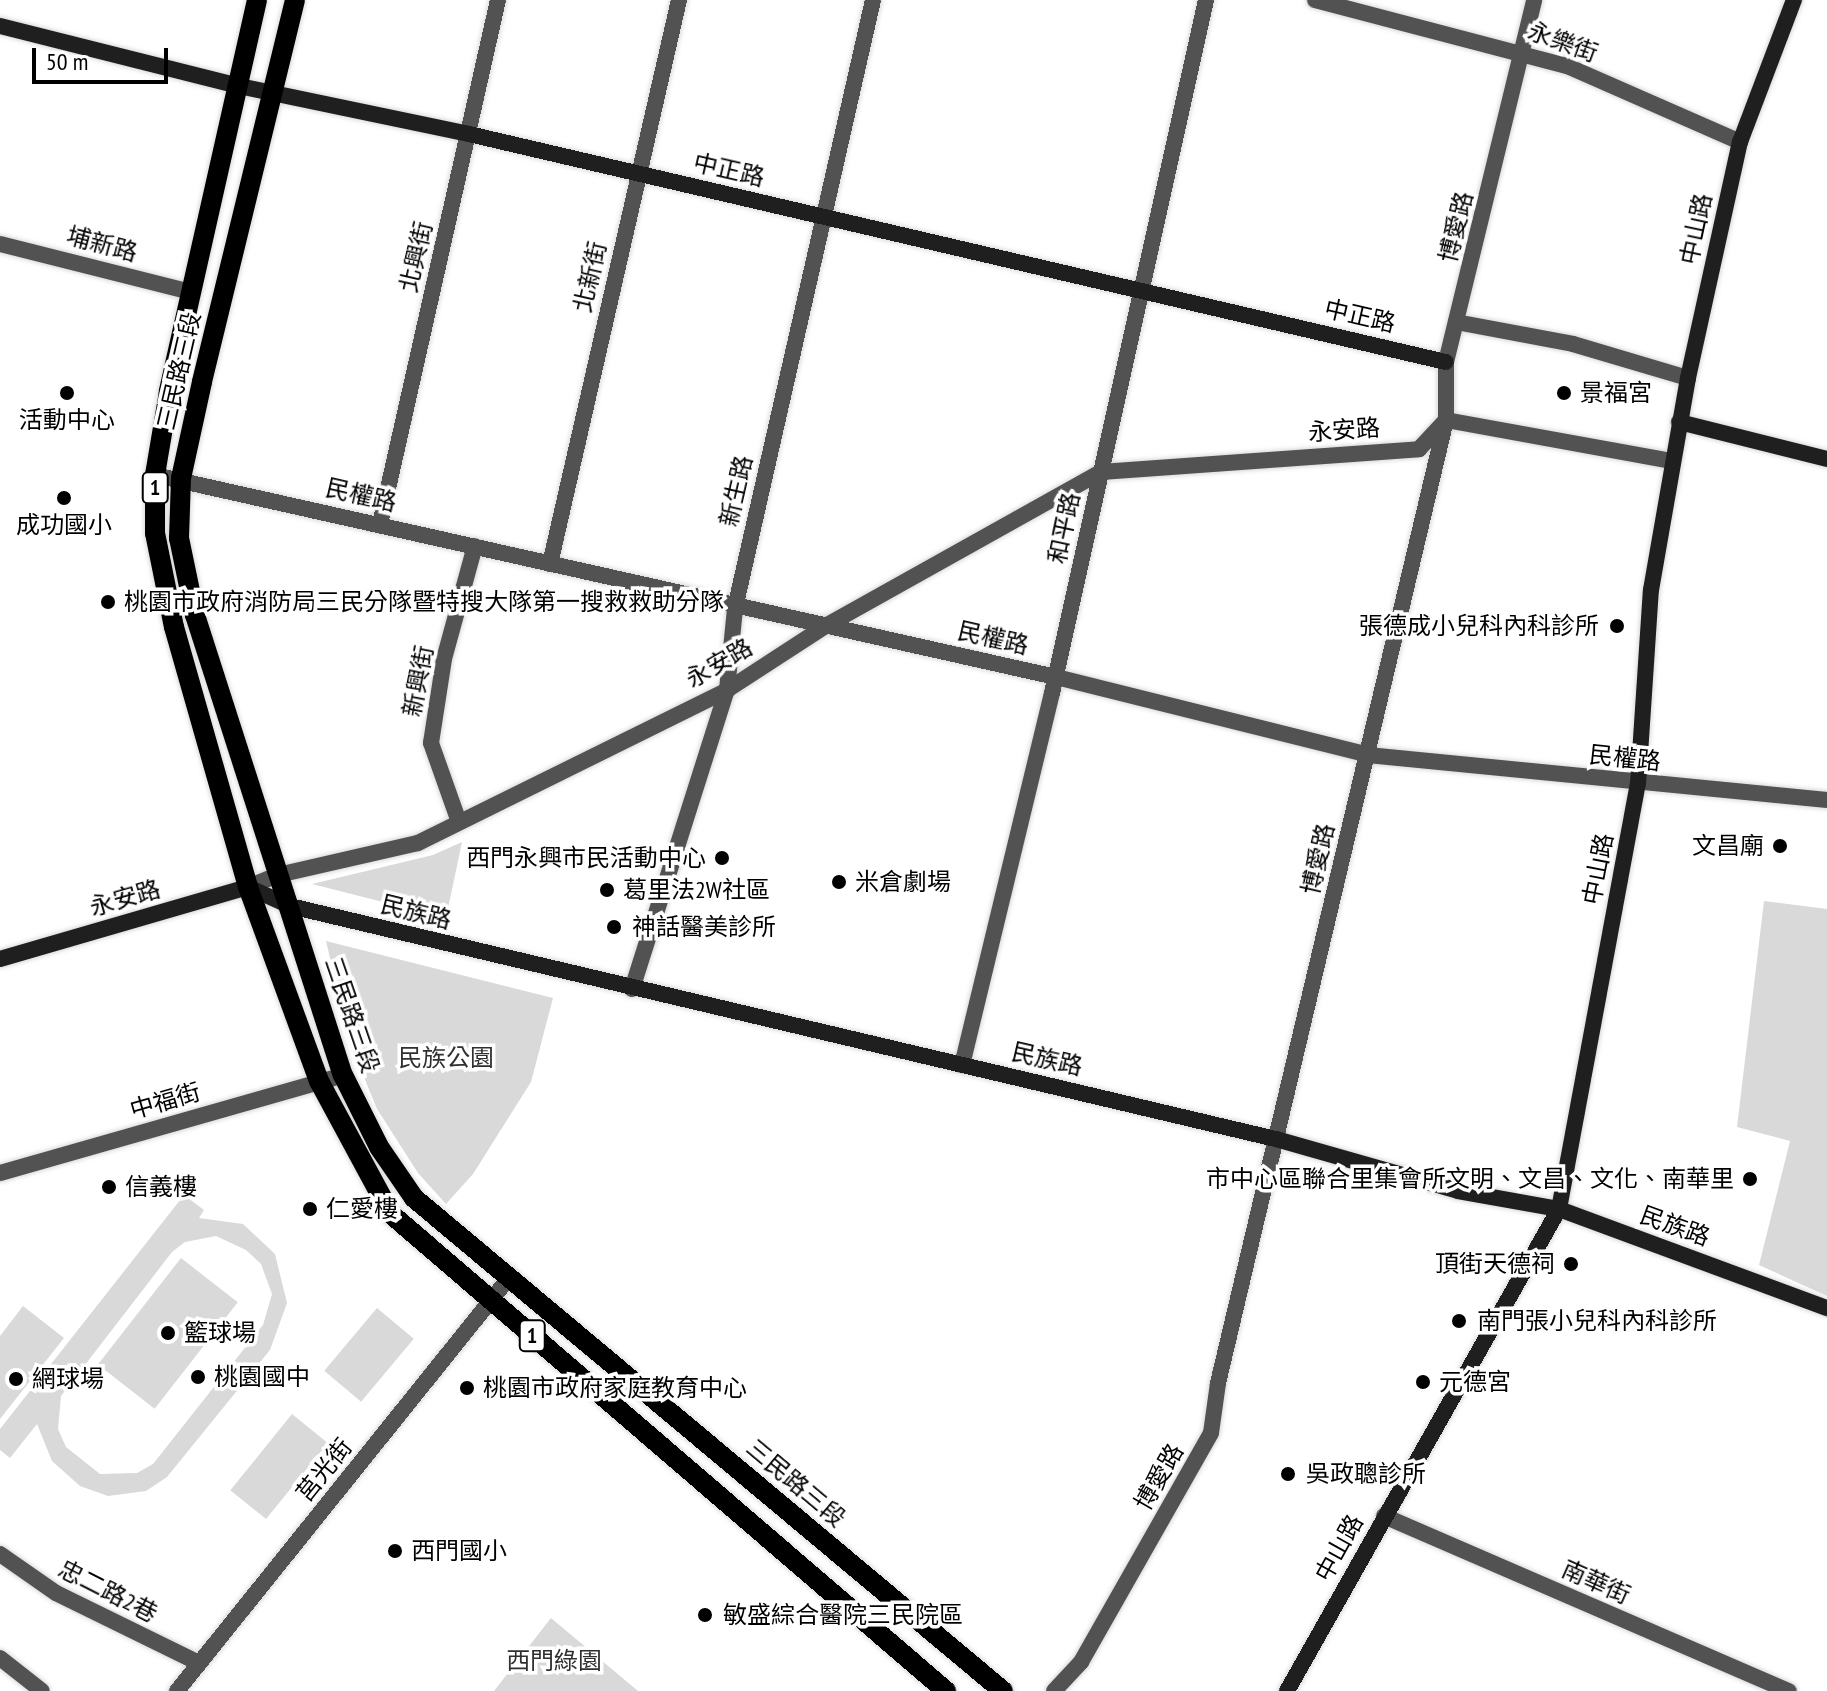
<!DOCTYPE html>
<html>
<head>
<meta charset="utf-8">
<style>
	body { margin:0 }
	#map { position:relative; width:1827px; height:1691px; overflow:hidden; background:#fff; font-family:"PT Sans Narrow","Noto Sans TC",sans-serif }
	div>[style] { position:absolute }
	.green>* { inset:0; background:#d9d9d9; transform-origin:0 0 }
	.roads { filter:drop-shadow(0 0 2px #dbdbdb) drop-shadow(0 0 2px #dbdbdb) }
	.street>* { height:16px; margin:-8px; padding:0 8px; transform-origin:8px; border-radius:8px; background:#525252 }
	.secondary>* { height:16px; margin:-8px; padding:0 8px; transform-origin:8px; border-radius:8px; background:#1f1f1f }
	.primary>* { height:20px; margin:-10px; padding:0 10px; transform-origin:10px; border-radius:10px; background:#000 }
	.dots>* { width:22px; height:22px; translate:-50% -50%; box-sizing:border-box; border:4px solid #fff; border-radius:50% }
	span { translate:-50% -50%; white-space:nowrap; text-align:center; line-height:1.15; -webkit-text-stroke:7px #fff; paint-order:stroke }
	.shield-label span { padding:2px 6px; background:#fff; border:2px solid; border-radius:6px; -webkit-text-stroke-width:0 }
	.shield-label { font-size:22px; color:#000; font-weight:700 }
	.street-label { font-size:24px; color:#000 }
	.poi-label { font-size:24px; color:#000 }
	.left { translate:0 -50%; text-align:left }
	.right { translate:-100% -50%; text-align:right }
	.park-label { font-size:24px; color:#303030 }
	.scale { position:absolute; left:32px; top:48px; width:136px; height:36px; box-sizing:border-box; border:4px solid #000; border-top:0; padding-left:10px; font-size:24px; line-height:28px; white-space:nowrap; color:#000; -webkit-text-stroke:6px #fff; paint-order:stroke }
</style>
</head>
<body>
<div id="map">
	<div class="green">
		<div style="clip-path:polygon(462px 842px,446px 918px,312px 884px,433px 855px)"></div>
		<div style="clip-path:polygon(1764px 901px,1827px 909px,1827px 1296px,1759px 1265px,1790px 1141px,1737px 1127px)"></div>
		<div style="clip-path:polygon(326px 941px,553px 998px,531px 1082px,473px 1174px,446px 1204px,418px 1173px,377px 1109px,350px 1043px)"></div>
		<div style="clip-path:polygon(evenodd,184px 1195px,204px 1210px,199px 1218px,243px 1224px,275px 1254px,287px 1303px,270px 1350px,167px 1477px,146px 1491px,108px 1496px,80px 1486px,52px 1461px,37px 1424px,10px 1458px,0 1450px,0 1429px,184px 1195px,216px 1236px,246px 1250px,261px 1264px,272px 1294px,263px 1325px,153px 1464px,137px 1473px,100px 1474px,66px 1447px,58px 1429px,61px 1396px,172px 1252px,185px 1242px,216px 1236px)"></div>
		<div style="left:181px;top:1258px;width:72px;height:135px;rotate:38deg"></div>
		<div style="clip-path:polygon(23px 1306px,64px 1338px,0 1419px,0 1336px)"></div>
		<div style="left:377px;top:1308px;width:48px;height:82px;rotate:40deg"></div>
		<div style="left:292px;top:1414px;width:46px;height:98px;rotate:39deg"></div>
		<div style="clip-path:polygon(551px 1618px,638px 1691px,494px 1691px)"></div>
	</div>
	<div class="roads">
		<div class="street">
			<div style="left:1315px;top:0;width:260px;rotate:14.7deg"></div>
			<div style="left:1567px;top:66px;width:189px;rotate:23.7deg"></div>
			<div style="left:0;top:244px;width:197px;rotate:14.1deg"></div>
			<div style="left:1456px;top:322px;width:119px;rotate:10.6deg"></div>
			<div style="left:1573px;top:344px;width:120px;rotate:16.5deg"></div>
			<div style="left:1446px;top:420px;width:230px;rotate:10.3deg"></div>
			<div style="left:155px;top:475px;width:923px;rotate:12.64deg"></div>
			<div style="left:1056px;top:677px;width:322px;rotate:14deg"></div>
			<div style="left:1368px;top:755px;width:461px;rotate:5.6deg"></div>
			<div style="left:380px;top:524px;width:537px;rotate:-77.31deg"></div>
			<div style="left:550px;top:564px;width:579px;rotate:-77.12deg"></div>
			<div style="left:459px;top:822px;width:84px;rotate:-109.5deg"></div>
			<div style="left:431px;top:743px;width:85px;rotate:-81.2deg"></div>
			<div style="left:444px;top:659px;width:117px;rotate:-74.7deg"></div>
			<div style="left:248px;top:887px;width:32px;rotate:-22deg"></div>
			<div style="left:278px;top:875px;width:144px;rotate:-12.9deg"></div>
			<div style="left:418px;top:843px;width:345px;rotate:-26.3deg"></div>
			<div style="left:727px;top:690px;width:119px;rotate:-33deg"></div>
			<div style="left:827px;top:625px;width:314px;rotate:-29.2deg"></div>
			<div style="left:1101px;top:472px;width:319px;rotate:-4.1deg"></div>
			<div style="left:1419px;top:449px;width:37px;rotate:-47deg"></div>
			<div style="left:632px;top:989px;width:314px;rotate:-72.4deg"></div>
			<div style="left:727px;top:690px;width:82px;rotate:-84.4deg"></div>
			<div style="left:735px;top:608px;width:623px;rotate:-77.21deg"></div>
			<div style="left:962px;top:1065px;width:383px;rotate:-76.4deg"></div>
			<div style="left:1052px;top:693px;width:710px;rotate:-77.47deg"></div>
			<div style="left:0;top:1173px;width:357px;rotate:-15.9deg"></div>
			<div style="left:1384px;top:1516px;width:441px;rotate:23.4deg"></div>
			<div style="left:0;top:1554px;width:68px;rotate:34.9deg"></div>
			<div style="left:56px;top:1593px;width:159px;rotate:26.1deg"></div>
			<div style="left:0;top:1658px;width:53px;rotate:38.2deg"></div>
			<div style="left:177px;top:1691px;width:528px;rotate:-51.22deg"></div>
			<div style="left:1054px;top:1691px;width:40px;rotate:-47deg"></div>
			<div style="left:1081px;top:1662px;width:263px;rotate:-60.4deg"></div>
			<div style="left:1211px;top:1433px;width:50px;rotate:-82deg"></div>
			<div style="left:1218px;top:1383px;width:990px;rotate:-76.68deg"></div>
			<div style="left:1446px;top:420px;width:58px;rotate:-90deg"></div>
			<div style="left:1446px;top:362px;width:373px;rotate:-76.3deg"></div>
		</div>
		<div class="secondary">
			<div style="left:0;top:26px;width:246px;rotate:14.1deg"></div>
			<div style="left:239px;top:86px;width:235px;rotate:11.8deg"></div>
			<div style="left:469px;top:134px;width:1003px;rotate:13.14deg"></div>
			<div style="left:1679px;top:422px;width:153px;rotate:14deg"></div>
			<div style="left:0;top:959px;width:258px;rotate:-16.2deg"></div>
			<div style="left:248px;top:887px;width:46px;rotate:24.3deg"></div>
			<div style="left:290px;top:906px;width:1013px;rotate:13.3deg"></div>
			<div style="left:1276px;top:1139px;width:189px;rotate:15.9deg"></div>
			<div style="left:1458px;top:1191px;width:103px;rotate:10.1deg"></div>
			<div style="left:1559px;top:1209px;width:286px;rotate:20.3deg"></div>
			<div style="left:1287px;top:1691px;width:553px;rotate:-60.56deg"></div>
			<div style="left:1559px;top:1209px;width:432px;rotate:-79.5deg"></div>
			<div style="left:1638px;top:784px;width:194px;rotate:-86.2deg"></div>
			<div style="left:1651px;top:590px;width:215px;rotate:-80.1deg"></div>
			<div style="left:1688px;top:378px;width:242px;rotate:-77.6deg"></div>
			<div style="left:1740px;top:142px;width:152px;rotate:-69.2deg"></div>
		</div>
		<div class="primary">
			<div style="left:257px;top:0;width:402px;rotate:102.7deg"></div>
			<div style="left:169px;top:392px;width:84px;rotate:99.6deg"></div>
			<div style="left:155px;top:475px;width:58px;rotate:90deg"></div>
			<div style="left:155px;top:533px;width:96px;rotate:78.6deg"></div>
			<div style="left:174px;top:627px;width:270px;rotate:74.1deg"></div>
			<div style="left:248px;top:887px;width:207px;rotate:69.9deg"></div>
			<div style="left:319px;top:1081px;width:151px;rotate:61.6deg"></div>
			<div style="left:391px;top:1214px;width:732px;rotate:40.68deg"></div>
			<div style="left:295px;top:0;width:393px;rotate:103.7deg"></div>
			<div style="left:202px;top:382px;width:98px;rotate:102.3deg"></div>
			<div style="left:181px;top:478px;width:60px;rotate:91.9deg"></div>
			<div style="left:179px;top:538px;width:79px;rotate:78.3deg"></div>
			<div style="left:195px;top:615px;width:483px;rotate:72.2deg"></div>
			<div style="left:343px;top:1075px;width:80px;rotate:63.4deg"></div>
			<div style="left:379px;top:1147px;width:62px;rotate:55.5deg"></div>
			<div style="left:414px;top:1198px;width:768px;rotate:39.93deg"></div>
		</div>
	</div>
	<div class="dots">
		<div style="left:67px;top:393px;background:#000"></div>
		<div style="left:1564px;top:393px;background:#000"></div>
		<div style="left:64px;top:498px;background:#000"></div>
		<div style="left:108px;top:602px;background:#000"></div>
		<div style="left:1617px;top:626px;background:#000"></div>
		<div style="left:1780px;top:846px;background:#000"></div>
		<div style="left:722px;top:858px;background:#000"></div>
		<div style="left:839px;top:882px;background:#000"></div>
		<div style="left:607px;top:890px;background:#000"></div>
		<div style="left:614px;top:927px;background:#000"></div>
		<div style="left:1750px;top:1179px;background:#000"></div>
		<div style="left:109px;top:1187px;background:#000"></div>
		<div style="left:310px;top:1209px;background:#000"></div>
		<div style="left:1571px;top:1264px;background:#000"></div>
		<div style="left:1459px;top:1321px;background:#000"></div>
		<div style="left:168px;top:1333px;background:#000"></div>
		<div style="left:198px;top:1377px;background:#000"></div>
		<div style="left:16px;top:1379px;background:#000"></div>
		<div style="left:1423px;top:1382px;background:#000"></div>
		<div style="left:467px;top:1388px;background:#000"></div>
		<div style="left:1288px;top:1474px;background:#000"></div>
		<div style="left:395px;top:1551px;background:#000"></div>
		<div style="left:705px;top:1615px;background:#000"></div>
	</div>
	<div class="shield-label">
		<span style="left:155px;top:488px">1</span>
		<span style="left:532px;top:1336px">1</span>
	</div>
	<div class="street-label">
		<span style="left:1563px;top:42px;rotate:20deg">永樂街</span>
		<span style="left:729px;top:170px;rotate:13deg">中正路</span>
		<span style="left:1456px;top:227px;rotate:-76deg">博愛路</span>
		<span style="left:1696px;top:229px;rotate:-78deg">中山路</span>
		<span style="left:102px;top:244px;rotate:15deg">埔新路</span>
		<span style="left:416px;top:257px;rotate:-77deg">北興街</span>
		<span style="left:590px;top:277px;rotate:-77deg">北新街</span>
		<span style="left:1360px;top:316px;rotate:13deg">中正路</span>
		<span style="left:179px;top:371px;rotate:-77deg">三民路三段</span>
		<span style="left:1344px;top:430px;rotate:-4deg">永安路</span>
		<span style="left:736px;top:491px;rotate:-77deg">新生路</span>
		<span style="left:361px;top:495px;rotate:13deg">民權路</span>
		<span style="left:1064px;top:528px;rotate:-78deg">和平路</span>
		<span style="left:993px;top:638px;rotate:13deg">民權路</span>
		<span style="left:719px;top:663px;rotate:-30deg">永安路</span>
		<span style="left:418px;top:681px;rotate:-79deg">新興街</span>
		<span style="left:1625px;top:758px;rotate:6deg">民權路</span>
		<span style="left:1318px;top:859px;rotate:-77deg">博愛路</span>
		<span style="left:1598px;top:869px;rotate:-79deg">中山路</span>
		<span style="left:125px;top:898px;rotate:-16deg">永安路</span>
		<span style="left:416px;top:912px;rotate:14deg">民族路</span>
		<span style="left:352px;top:1015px;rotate:71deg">三民路三段</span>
		<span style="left:1047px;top:1059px;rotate:13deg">民族路</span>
		<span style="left:165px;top:1101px;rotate:-16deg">中福街</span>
		<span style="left:1675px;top:1226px;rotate:20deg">民族路</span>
		<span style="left:324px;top:1470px;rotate:-51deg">莒光街</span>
		<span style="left:1159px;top:1477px;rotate:-60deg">博愛路</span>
		<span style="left:796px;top:1483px;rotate:40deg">三民路三段</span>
		<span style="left:1339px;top:1548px;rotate:-61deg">中山路</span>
		<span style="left:1596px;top:1582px;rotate:24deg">南華街</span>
		<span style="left:108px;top:1591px;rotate:27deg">忠二路2巷</span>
	</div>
	<div class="poi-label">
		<span class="left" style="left:1580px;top:393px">景福宮</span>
		<span style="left:67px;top:420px">活動中心</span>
		<span style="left:64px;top:525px">成功國小</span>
		<span class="left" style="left:124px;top:602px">桃園市政府消防局三民分隊暨特搜大隊第一搜救救助分隊</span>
		<span class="right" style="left:1599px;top:626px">張德成小兒科內科診所</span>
		<span class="right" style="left:1764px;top:846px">文昌廟</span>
		<span class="right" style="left:706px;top:858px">西門永興市民活動中心</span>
		<span class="left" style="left:855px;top:882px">米倉劇場</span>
		<span class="left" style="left:623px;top:890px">葛里法2W社區</span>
		<span class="left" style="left:632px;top:927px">神話醫美診所</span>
		<span class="right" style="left:1734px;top:1179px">市中心區聯合里集會所文明、文昌、文化、南華里</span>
		<span class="left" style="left:125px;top:1187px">信義樓</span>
		<span class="left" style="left:326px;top:1209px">仁愛樓</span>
		<span class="right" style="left:1555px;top:1264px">頂街天德祠</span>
		<span class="left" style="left:1477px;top:1321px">南門張小兒科內科診所</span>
		<span class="left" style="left:184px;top:1333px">籃球場</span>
		<span class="left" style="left:214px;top:1377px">桃園國中</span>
		<span class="left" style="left:32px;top:1379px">網球場</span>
		<span class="left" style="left:1439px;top:1382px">元德宮</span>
		<span class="left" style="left:483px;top:1388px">桃園市政府家庭教育中心</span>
		<span class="left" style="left:1306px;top:1474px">吳政聰診所</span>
		<span class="left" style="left:411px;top:1551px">西門國小</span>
		<span class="left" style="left:723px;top:1615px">敏盛綜合醫院三民院區</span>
	</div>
	<div class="park-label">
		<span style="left:446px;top:1058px">民族公園</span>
		<span style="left:554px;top:1661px">西門綠園</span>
	</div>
	<div class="scale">50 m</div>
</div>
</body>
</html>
